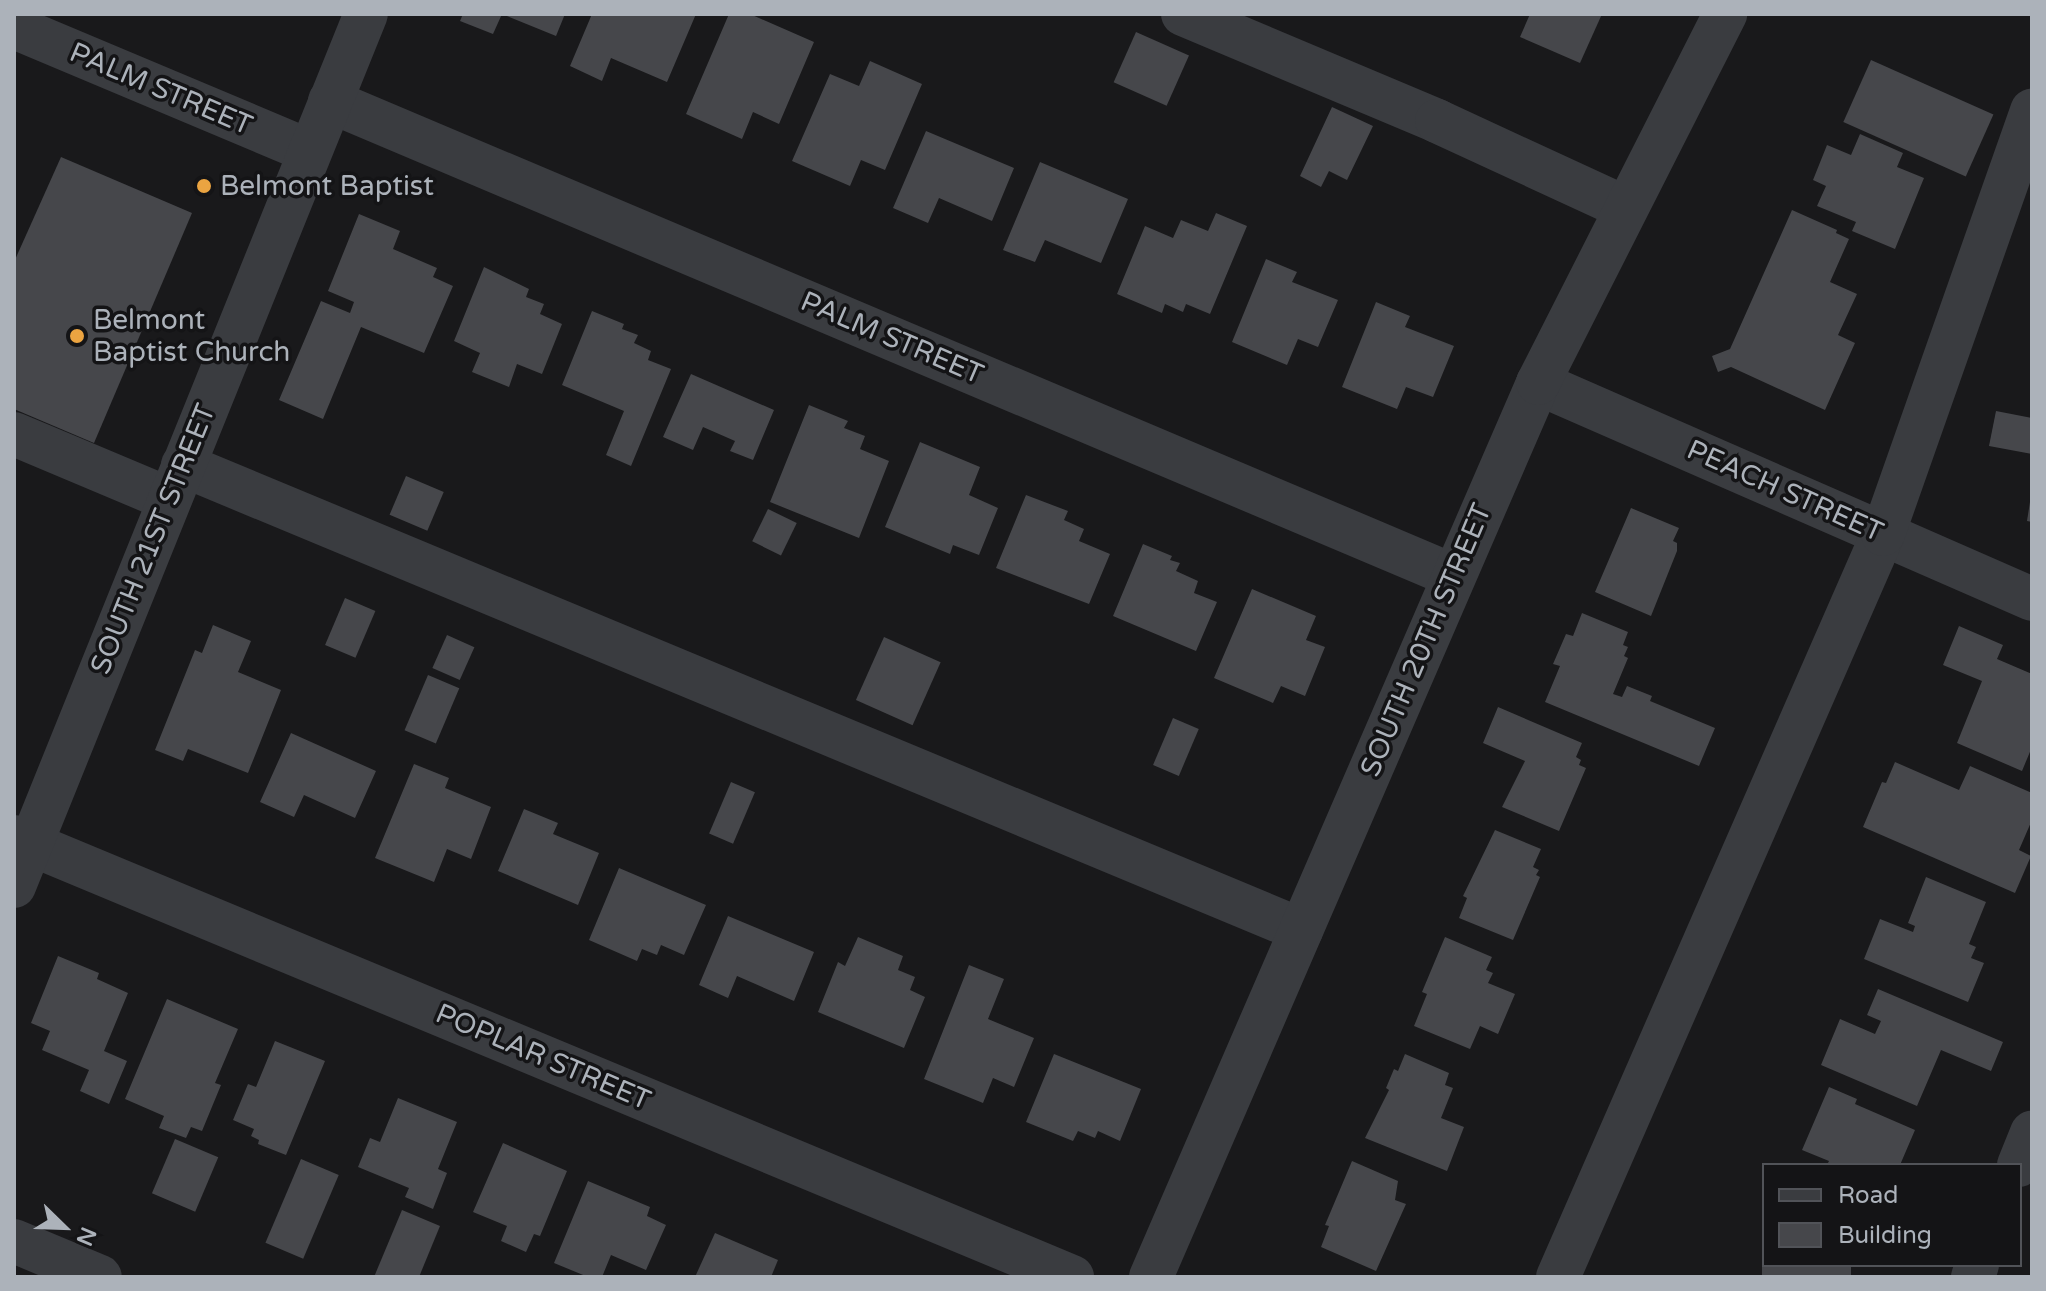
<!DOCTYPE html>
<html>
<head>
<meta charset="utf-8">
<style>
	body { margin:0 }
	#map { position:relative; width:2046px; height:1291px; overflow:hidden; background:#19191b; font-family:"Varela Round",sans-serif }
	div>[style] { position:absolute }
	.building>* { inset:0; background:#46474b; transform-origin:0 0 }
	.minor>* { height:44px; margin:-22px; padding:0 22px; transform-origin:22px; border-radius:22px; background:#3a3c40 }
	.dots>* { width:22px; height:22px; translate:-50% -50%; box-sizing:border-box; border:4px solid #141416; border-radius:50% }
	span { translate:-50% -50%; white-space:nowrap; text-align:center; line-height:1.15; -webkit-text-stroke:7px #141416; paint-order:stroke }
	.street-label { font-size:28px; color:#acb2ba }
	.poi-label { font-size:28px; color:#acb2ba }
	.left { translate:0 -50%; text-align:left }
	.frame { position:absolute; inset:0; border:16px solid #acb2ba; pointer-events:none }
	.legend { position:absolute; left:1762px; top:1163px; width:260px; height:104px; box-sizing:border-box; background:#141416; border:2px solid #515358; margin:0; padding:10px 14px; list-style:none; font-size:24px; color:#acb2ba }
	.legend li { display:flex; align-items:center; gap:16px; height:40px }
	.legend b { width:40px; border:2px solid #515358 }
	.north { position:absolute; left:24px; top:1187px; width:80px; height:80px; -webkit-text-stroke:6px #141416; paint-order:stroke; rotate:113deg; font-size:22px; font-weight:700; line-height:32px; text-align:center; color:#acb2ba }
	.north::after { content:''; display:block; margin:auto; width:28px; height:36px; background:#acb2ba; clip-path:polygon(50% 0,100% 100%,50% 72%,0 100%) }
</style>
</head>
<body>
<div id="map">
	<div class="building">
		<div style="clip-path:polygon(463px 14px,502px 14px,493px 34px,460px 21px)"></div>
		<div style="clip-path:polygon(502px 14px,565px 14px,556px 36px)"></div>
		<div style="clip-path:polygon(592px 14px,696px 14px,667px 82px,611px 58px,602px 81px,570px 66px)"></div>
		<div style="clip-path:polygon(729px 14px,750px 14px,814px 42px,779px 124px,753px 112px,742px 139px,686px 114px)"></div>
		<div style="clip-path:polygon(1530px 14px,1602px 14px,1580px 63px,1520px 37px)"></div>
		<div style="left:1136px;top:32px;width:58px;height:55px;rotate:24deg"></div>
		<div style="left:1871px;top:60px;width:134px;height:68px;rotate:24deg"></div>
		<div style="clip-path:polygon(870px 61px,922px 84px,885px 170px,861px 160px,850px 186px,792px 161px,830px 74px,859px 86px)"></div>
		<div style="clip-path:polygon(1332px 107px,1373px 126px,1347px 180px,1329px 171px,1321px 187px,1300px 176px)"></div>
		<div style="clip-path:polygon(926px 131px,1014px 168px,992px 221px,939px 198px,928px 223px,893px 208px)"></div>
		<div style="clip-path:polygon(1860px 134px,1903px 153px,1897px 167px,1924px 178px,1895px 249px,1852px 231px,1856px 222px,1817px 206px,1826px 186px,1813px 180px,1827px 145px,1851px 155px)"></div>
		<div style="clip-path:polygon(61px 157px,192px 213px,94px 443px,14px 409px,14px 262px)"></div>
		<div style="clip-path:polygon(1040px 162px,1128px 199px,1101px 263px,1045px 240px,1035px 262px,1003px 250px)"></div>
		<div style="clip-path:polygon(1792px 210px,1837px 230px,1836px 233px,1849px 239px,1830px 282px,1857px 294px,1838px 335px,1855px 343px,1825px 410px,1731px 367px,1718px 372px,1712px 356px,1730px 349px)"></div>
		<div style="clip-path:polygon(1216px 213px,1247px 226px,1210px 314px,1186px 304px,1183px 312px,1165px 304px,1162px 313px,1117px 294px,1145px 226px,1173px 238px,1181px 220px,1208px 231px)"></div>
		<div style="clip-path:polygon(359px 214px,400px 231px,393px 249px,437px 268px,433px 277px,453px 286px,424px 353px,361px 327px,323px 419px,279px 400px,321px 301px,350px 313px,354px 302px,328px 291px)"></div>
		<div style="clip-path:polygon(1266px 259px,1297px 272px,1292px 282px,1338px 300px,1318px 347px,1298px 339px,1287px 365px,1232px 342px)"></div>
		<div style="clip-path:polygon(484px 267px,529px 289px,526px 297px,544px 304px,540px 314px,562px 324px,542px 374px,517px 364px,509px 387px,472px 372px,480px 353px,454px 341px)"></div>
		<div style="clip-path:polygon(1376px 302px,1410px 316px,1405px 327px,1454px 346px,1433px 397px,1406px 387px,1397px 409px,1342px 387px)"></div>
		<div style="clip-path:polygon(592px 311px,624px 324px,622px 329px,638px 335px,634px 343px,651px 351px,648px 360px,671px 369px,631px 466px,606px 455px,624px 411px,562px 385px)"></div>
		<div style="clip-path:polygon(691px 374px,774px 410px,753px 460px,730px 451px,735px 441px,703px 427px,693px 450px,663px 437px)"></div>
		<div style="clip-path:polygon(809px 405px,848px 421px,844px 428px,865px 436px,860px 449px,889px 461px,859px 538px,770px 502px)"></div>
		<div style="clip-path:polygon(1996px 411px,2032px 418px,2032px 454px,1989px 446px)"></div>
		<div style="clip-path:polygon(920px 442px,980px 467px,969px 495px,998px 508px,979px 555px,953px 545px,950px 554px,885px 527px)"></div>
		<div style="left:406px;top:476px;width:41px;height:42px;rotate:23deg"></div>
		<div style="clip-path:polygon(1026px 495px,1068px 511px,1064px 520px,1084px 529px,1079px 541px,1110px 554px,1089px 604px,996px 568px)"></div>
		<div style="clip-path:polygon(2030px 502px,2032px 502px,2032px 522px,2027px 521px)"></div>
		<div style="clip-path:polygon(1631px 508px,1679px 528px,1673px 541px,1677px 543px,1677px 551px,1651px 616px,1595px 592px)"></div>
		<div style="left:768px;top:509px;width:32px;height:36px;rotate:26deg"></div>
		<div style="clip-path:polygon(1143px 544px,1172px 556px,1170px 560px,1180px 563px,1176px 571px,1198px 581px,1194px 593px,1217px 602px,1196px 651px,1113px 616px)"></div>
		<div style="clip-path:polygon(1252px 589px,1316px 616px,1306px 640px,1325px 647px,1305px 696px,1281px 686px,1273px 703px,1214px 678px)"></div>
		<div style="left:345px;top:598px;width:33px;height:51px;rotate:23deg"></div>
		<div style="clip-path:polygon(1582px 613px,1628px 632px,1623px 645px,1628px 647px,1624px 656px,1628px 658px,1613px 694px,1622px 697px,1627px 686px,1652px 696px,1650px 701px,1715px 728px,1699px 766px,1545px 702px,1560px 666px,1553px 664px,1566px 634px,1573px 636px)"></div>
		<div style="clip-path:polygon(213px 625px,251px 641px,238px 672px,281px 690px,248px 773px,188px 749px,183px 761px,155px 750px,195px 650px,202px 653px)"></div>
		<div style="clip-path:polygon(1959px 626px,2003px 645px,1997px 659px,2032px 674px,2032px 747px,2022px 771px,1957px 743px,1982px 681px,1943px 665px)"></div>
		<div style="left:447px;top:635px;width:30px;height:36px;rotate:24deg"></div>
		<div style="left:884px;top:637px;width:62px;height:69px;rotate:24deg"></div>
		<div style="left:428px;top:675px;width:34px;height:60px;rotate:23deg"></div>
		<div style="clip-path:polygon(1498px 707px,1582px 743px,1576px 757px,1581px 760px,1579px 765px,1586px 768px,1559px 831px,1502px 807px,1525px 761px,1483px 743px)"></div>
		<div style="left:1173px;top:718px;width:28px;height:51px;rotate:23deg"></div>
		<div style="clip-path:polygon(291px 733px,376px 771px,355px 818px,304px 795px,294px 817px,260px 802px)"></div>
		<div style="clip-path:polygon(1895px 762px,1959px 790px,1970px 766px,2032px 793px,2032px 820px,2019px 850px,2031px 856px,2015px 893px,1863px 827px,1882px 782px,1886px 783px)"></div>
		<div style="clip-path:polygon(414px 764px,449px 778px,445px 788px,491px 807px,471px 859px,447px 849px,434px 882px,375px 858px)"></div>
		<div style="left:731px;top:782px;width:26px;height:56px;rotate:23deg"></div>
		<div style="clip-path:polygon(524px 809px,558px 823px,553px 834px,599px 853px,578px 905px,498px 871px)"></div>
		<div style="clip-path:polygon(1495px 830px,1541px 849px,1533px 867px,1539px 870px,1536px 875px,1540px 877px,1513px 940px,1459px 918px,1467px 898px,1463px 896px)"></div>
		<div style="clip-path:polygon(619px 868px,706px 905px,684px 955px,661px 945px,657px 955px,642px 949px,637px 961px,589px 940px)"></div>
		<div style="clip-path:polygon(1926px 877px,1986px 902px,1969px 944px,1976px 947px,1971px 958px,1984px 963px,1968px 1002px,1864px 959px,1880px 919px,1913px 932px,1915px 926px,1908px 923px)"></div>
		<div style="clip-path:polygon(728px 916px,814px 952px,794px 1001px,737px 976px,728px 998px,699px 985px)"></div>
		<div style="clip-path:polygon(858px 937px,903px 956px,898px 970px,915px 977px,910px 990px,925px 997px,904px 1048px,818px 1012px,838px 962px,845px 966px)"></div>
		<div style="clip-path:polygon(1445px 937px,1492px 957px,1486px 970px,1493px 973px,1488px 983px,1515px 994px,1498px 1034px,1480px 1026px,1470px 1049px,1414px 1026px,1427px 994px,1422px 992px)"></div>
		<div style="clip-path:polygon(58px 956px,99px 973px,97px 979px,128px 993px,104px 1051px,127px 1061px,109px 1104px,80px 1091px,89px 1070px,42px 1050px,50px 1031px,31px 1023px)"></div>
		<div style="clip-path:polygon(969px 965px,1004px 979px,988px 1019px,1034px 1038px,1014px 1087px,993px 1078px,983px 1103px,924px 1079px)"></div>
		<div style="clip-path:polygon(1878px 989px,2003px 1042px,1991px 1071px,1941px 1050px,1917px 1106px,1821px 1065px,1840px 1019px,1875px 1034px,1881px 1021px,1867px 1015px)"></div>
		<div style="clip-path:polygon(167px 999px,238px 1029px,215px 1083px,221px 1085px,202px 1131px,191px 1127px,186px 1138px,159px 1128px,164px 1116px,125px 1099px)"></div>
		<div style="clip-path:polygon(275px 1041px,325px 1061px,286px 1155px,258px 1144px,259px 1140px,251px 1136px,254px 1129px,233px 1120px,248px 1084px,256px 1087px)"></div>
		<div style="clip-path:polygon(1054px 1054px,1141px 1089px,1120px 1141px,1098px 1131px,1095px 1138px,1078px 1131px,1073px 1141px,1026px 1122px)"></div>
		<div style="clip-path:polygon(1405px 1054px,1449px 1073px,1445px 1085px,1453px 1088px,1441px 1118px,1464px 1127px,1447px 1171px,1365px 1138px,1389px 1090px,1386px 1088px,1394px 1069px,1398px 1071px)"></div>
		<div style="clip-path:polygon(1829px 1087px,1857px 1099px,1855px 1104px,1915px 1130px,1900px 1165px,1827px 1165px,1829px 1161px,1802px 1150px)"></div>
		<div style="clip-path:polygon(398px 1098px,457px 1122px,438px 1169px,447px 1173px,433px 1209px,405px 1197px,409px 1188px,358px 1167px,370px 1138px,380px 1142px)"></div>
		<div style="left:175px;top:1139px;width:47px;height:59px;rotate:23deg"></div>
		<div style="clip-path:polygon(503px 1143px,567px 1171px,540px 1236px,534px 1234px,526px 1252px,501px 1241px,507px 1226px,473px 1212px)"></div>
		<div style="left:301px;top:1159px;width:41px;height:91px;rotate:23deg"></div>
		<div style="clip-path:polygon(1352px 1161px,1398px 1181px,1395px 1200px,1406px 1204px,1376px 1271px,1321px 1247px,1329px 1226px,1325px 1225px)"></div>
		<div style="clip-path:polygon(588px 1181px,650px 1207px,647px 1216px,666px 1225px,646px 1270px,611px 1255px,602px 1277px,588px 1277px,554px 1263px)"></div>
		<div style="clip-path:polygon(402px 1210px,440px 1226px,419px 1277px,374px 1277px)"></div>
		<div style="clip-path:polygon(715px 1233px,778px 1260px,771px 1277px,695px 1277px)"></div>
		<div style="left:1762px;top:1265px;width:89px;height:13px"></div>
	</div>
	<div class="minor">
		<div style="left:1183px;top:14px;width:276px;rotate:22.8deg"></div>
		<div style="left:1437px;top:121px;width:207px;rotate:24.8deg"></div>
		<div style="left:14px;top:27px;width:320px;rotate:22.8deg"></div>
		<div style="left:330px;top:101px;width:1220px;rotate:22.91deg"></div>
		<div style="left:1538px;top:383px;width:539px;rotate:23.62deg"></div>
		<div style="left:14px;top:434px;width:168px;rotate:22.8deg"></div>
		<div style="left:183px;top:465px;width:1211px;rotate:22.58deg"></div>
		<div style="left:14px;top:837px;width:1146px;rotate:22.58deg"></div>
		<div style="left:14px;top:886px;width:940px;rotate:-68.02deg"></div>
		<div style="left:2019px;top:1165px;width:35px;rotate:-68deg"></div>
		<div style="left:14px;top:1241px;width:93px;rotate:22.7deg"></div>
		<div style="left:1151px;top:1277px;width:974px;rotate:-66.59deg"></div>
		<div style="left:1538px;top:383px;width:414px;rotate:-63.1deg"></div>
		<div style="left:1558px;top:1277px;width:811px;rotate:-66.37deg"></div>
		<div style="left:1883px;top:534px;width:449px;rotate:-70.6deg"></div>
		<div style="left:1973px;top:1277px;width:13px;rotate:-72deg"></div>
	</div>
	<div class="dots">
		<div style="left:204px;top:186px;background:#eba441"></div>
		<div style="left:77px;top:336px;background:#eba441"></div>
	</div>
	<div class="street-label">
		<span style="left:161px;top:89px;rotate:23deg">PALM STREET</span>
		<span style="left:892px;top:338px;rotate:23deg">PALM STREET</span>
		<span style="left:1785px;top:491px;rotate:24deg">PEACH STREET</span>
		<span style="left:153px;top:539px;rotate:-68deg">SOUTH 21ST STREET</span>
		<span style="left:1426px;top:640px;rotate:-67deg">SOUTH 20TH STREET</span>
		<span style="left:543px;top:1057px;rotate:23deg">POPLAR STREET</span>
	</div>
	<div class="poi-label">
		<span class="left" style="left:220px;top:186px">Belmont Baptist</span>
		<span class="left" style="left:93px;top:336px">Belmont<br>Baptist Church</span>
	</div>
	<div class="frame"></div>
	<ul class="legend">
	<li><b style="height:10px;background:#3a3c40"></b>Road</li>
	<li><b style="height:22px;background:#46474b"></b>Building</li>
	</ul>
	<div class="north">N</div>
</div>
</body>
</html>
